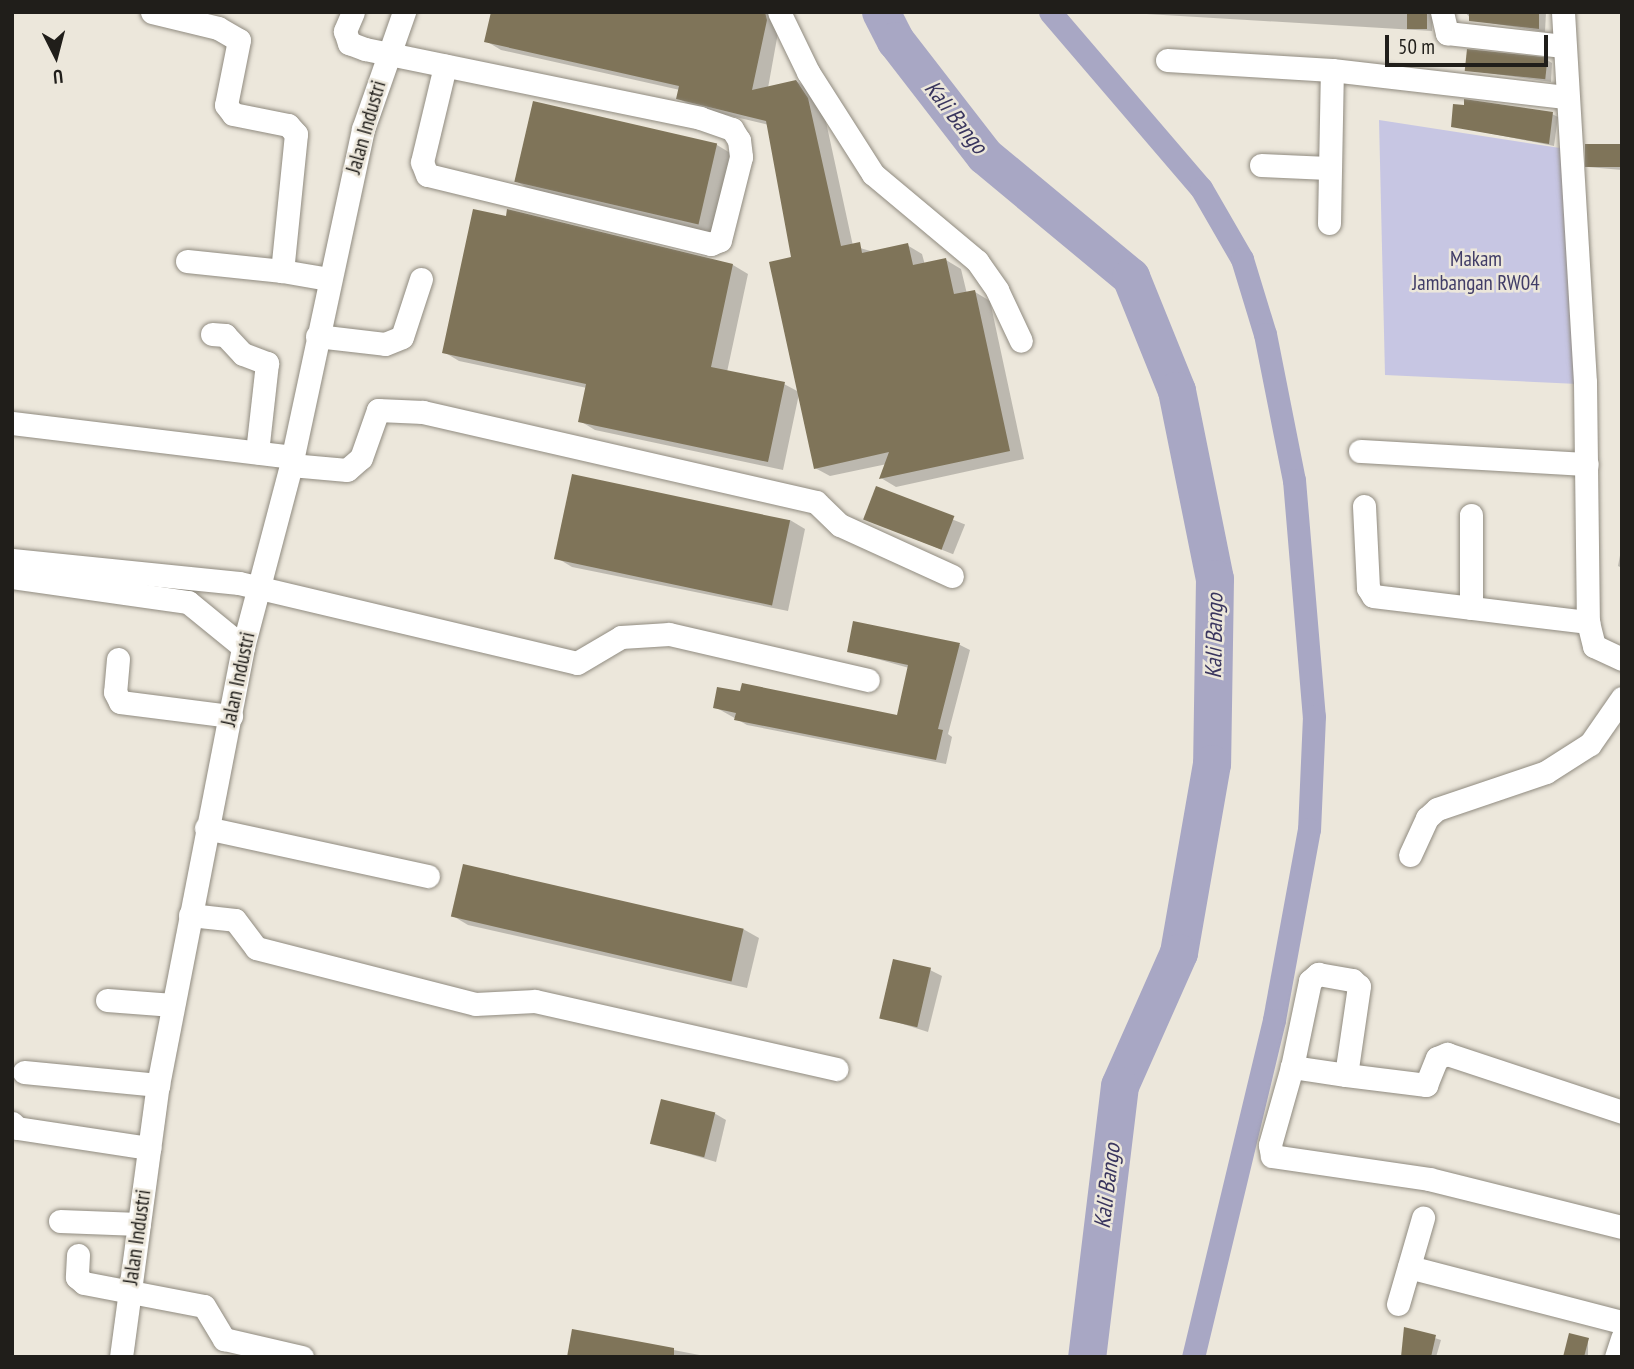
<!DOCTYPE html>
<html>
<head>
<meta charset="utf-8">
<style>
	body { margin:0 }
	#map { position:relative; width:1634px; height:1369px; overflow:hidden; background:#ece7db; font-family:"PT Sans Narrow",sans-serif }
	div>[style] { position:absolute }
	.green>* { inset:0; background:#c7c6e3 }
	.shadow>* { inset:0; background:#0003; transform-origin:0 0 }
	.canal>* { height:23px; margin:-11.5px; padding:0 11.5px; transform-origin:11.5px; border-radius:11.5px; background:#a8a7c4 }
	.river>* { height:38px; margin:-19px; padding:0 19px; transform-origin:19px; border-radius:19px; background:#a8a7c4 }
	.building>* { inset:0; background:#7f7459; transform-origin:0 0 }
	.roads { filter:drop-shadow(0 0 2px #908b80) drop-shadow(0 0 2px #908b80) }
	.minor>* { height:23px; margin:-11.5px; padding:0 11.5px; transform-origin:11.5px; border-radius:11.5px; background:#fff }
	span { translate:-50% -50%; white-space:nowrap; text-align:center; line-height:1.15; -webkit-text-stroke:5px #ece7db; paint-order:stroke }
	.street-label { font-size:21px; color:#201e1a }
	.park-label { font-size:21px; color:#413d67 }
	.water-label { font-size:23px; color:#39355e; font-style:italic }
	.frame { position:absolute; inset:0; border:14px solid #201e1a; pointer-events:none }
	.north { position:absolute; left:21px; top:21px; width:70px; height:70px; -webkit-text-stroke:5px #ece7db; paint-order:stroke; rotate:174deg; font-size:19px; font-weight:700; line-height:28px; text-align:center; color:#201e1a }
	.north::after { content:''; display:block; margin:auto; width:24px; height:32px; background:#201e1a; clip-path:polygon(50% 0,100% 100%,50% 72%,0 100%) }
	.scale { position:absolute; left:1385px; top:35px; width:163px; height:32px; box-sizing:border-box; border:4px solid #201e1a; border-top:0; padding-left:9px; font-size:21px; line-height:24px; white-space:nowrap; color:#201e1a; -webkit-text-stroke:5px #ece7db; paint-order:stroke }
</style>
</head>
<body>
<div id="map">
	<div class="green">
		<div style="clip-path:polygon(1379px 120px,1560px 148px,1578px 384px,1385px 375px)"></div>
	</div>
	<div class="shadow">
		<div style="clip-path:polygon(492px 12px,774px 12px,781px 16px,768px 88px,796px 81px,811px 90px,823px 108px,853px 246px,874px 252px,907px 245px,922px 254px,925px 265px,946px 260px,961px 269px,967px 294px,975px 292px,990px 301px,1024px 459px,896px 487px,881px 478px,887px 464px,830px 476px,815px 468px,799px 394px,783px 470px,595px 430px,580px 421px,587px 388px,459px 361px,444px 352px,509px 211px,733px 265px,748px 274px,727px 372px,784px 384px,799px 392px,794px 258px,769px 125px,693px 107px,678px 98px,680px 90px,501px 50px,486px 41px)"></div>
		<div style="clip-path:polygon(1113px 12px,1433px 12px,1432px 31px)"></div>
		<div style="clip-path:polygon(1465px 12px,1546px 12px,1545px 32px,1472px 20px)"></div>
		<div style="clip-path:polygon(1547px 60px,1552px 63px,1551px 82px,1467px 70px)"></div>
		<div style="clip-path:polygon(1552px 114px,1558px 117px,1554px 146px,1453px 126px)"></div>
		<div style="clip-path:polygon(717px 145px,732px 154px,713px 234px,531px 190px,516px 181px)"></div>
		<div style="clip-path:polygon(1622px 146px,1622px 170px,1588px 167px)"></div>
		<div style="left:877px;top:489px;width:95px;height:32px;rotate:22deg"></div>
		<div style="clip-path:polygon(790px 520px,805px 529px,788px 611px,572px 567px,557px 558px)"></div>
		<div style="clip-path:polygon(1622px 545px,1622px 568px,1618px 566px)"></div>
		<div style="clip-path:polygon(960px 645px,970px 650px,948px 734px,952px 737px,946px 764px,747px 725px,715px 707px,899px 717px,909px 668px,849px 651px)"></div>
		<div style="clip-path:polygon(453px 916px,743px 929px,759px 938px,747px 988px,468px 925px)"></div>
		<div style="clip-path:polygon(930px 970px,942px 976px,928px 1032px,881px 1017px)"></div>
		<div style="clip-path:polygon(714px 1113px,726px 1120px,716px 1162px,653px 1143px)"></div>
		<div style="clip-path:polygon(1406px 1329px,1441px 1340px,1436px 1357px,1403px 1357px)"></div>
		<div style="clip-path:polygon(574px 1331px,710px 1357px,569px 1357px)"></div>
		<div style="clip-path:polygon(1588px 1340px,1588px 1357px,1565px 1357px)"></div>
	</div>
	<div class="canal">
		<div style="left:1050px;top:12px;width:232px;rotate:49.4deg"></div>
		<div style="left:1201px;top:188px;width:82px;rotate:60deg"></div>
		<div style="left:1242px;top:259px;width:78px;rotate:73deg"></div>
		<div style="left:1265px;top:334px;width:149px;rotate:78.8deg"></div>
		<div style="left:1294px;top:480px;width:237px;rotate:85.2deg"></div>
		<div style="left:1314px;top:716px;width:113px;rotate:92.5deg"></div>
		<div style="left:1309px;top:829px;width:194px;rotate:100.4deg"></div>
		<div style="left:1274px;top:1020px;width:347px;rotate:103.5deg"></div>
	</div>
	<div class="river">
		<div style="left:881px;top:12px;width:33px;rotate:63deg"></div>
		<div style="left:896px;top:41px;width:145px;rotate:52.3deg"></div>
		<div style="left:985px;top:156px;width:190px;rotate:39.7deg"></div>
		<div style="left:1131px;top:277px;width:123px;rotate:68deg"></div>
		<div style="left:1177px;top:391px;width:192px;rotate:78.6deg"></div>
		<div style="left:1215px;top:579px;width:185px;rotate:90.9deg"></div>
		<div style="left:1212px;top:764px;width:192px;rotate:99.9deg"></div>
		<div style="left:1179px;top:953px;width:145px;rotate:113.9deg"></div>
		<div style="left:1120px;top:1086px;width:273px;rotate:96.9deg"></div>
	</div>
	<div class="building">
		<div style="clip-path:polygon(491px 12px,765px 12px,767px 20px,752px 90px,796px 80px,808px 98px,841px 246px,860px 242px,862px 253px,908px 243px,913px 265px,946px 258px,954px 294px,975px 290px,1010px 451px,879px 479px,889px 452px,814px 469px,769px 262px,791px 257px,766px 121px,676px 99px,679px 86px,484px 42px)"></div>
		<div style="left:1407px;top:12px;width:20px;height:17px"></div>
		<div style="clip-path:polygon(1469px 12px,1539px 12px,1539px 29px,1469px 21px)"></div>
		<div style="left:1467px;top:49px;width:81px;height:22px;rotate:6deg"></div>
		<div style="clip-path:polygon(1464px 99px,1553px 112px,1549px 144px,1451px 127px,1453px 104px,1464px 105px)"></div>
		<div style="left:533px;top:101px;width:189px;height:83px;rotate:13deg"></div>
		<div style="left:1622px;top:144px;width:23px;height:37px;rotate:90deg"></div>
		<div style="clip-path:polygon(473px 209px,506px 216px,507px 209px,733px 264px,711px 367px,785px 382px,768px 462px,578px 422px,586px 384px,442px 353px)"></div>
		<div style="left:572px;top:474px;width:223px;height:87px;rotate:12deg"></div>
		<div style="left:876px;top:486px;width:84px;height:36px;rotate:21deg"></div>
		<div style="clip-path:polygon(853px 621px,960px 643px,938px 729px,943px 730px,936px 760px,734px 720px,736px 713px,713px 708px,717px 687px,740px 691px,742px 683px,897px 715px,908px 665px,847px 652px)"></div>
		<div style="left:463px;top:864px;width:288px;height:54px;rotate:13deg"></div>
		<div style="left:893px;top:959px;width:39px;height:61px;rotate:13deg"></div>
		<div style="left:661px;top:1099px;width:56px;height:46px;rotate:14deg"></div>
		<div style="clip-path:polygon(1404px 1327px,1436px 1335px,1431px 1357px,1401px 1357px)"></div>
		<div style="clip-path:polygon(572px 1329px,674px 1348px,674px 1357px,567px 1357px)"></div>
		<div style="clip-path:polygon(1569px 1333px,1589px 1338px,1584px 1357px,1563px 1357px)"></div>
	</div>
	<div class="roads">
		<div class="minor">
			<div style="left:152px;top:12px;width:68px;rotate:13.6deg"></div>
			<div style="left:218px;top:28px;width:24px;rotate:30deg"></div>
			<div style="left:239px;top:40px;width:66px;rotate:101.3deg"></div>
			<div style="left:226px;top:105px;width:11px;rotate:52deg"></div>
			<div style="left:233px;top:114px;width:56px;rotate:11.3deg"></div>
			<div style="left:288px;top:125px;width:12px;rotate:48deg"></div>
			<div style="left:296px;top:134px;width:138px;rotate:95.8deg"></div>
			<div style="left:282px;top:271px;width:48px;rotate:9.7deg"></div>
			<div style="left:353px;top:12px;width:21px;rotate:113deg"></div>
			<div style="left:345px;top:31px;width:13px;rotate:72deg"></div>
			<div style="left:349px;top:43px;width:17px;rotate:21deg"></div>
			<div style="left:365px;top:49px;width:342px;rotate:11.6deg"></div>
			<div style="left:700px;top:118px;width:34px;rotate:19deg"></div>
			<div style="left:732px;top:129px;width:13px;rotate:58deg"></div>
			<div style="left:739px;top:140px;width:17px;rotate:83deg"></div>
			<div style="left:741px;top:157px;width:86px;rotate:104.2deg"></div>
			<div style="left:720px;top:240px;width:10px;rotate:156deg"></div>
			<div style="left:711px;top:244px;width:292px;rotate:-166.3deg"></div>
			<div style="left:427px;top:175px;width:14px;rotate:-111deg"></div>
			<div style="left:422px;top:162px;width:99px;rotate:-76.5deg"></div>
			<div style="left:779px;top:12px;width:67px;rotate:64.2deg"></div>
			<div style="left:808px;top:72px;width:121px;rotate:57.5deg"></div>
			<div style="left:873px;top:174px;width:136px;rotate:39.9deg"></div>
			<div style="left:977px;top:261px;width:35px;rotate:55deg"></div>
			<div style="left:997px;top:290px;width:56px;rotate:64.8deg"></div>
			<div style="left:1442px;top:12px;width:22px;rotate:77deg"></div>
			<div style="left:1447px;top:33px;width:117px;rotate:6.4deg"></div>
			<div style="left:1563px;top:12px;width:371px;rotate:86.6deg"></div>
			<div style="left:1585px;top:382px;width:240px;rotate:89.3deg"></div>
			<div style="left:1167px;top:60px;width:165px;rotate:3.5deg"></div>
			<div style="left:1332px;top:70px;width:237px;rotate:6.6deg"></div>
			<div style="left:1261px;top:165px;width:67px;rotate:2.6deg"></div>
			<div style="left:1329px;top:223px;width:153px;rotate:-88.9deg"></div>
			<div style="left:187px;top:261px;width:96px;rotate:6deg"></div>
			<div style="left:212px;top:334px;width:13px;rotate:4deg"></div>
			<div style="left:225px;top:335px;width:26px;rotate:47deg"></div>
			<div style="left:243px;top:354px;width:26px;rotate:21deg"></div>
			<div style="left:267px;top:363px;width:90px;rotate:96.4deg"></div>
			<div style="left:317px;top:336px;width:68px;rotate:6.7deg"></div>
			<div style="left:385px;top:344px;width:18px;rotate:-22deg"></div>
			<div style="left:402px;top:337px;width:61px;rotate:-71.9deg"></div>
			<div style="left:12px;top:423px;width:283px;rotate:6.9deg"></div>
			<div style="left:1360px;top:451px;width:227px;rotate:3.3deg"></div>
			<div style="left:291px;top:465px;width:56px;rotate:5.1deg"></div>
			<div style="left:347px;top:470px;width:18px;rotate:-41deg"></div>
			<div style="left:361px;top:458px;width:51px;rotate:-70.5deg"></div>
			<div style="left:378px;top:410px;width:45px;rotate:2.5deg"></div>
			<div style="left:423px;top:412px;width:403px;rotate:12.9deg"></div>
			<div style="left:816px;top:502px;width:33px;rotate:44deg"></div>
			<div style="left:840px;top:525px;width:123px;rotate:24.5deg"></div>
			<div style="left:1364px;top:506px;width:82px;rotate:87.2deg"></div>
			<div style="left:1368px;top:588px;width:9px;rotate:58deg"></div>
			<div style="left:1373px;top:596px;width:217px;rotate:6.9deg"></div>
			<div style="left:1588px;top:622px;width:25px;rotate:76deg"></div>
			<div style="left:1594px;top:646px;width:31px;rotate:25deg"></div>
			<div style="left:1471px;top:515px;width:93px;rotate:90deg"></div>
			<div style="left:12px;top:560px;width:228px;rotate:5.8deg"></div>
			<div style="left:239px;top:583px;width:347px;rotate:13.3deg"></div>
			<div style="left:577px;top:663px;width:51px;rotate:-30.6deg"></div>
			<div style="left:621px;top:637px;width:48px;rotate:-3.6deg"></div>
			<div style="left:669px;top:634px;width:204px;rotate:13deg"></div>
			<div style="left:12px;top:577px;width:178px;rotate:8.1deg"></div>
			<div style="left:188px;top:602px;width:71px;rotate:39.3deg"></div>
			<div style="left:118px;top:659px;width:33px;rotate:95deg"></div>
			<div style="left:115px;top:692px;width:11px;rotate:63deg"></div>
			<div style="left:120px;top:702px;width:112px;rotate:7.2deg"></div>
			<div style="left:206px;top:828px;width:227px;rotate:12.2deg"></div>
			<div style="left:1410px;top:855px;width:41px;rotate:-65.3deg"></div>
			<div style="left:1427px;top:818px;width:13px;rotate:-42deg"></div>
			<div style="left:1437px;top:809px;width:115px;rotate:-18.7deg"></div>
			<div style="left:1546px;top:772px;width:52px;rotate:-32.5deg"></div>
			<div style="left:1590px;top:744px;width:56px;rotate:-55.2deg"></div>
			<div style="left:190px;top:915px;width:45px;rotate:6.3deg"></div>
			<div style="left:235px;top:920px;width:35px;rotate:53deg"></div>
			<div style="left:256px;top:948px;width:226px;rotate:14.3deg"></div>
			<div style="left:475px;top:1004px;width:60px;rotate:-2.9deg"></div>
			<div style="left:535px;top:1001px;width:309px;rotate:12.7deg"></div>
			<div style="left:107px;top:1000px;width:66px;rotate:4.3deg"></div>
			<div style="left:1292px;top:1067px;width:88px;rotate:-78.2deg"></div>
			<div style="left:1310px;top:981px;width:11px;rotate:-41deg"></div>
			<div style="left:1318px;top:974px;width:35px;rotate:10deg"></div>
			<div style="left:1352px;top:980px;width:9px;rotate:41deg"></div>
			<div style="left:1359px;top:986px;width:90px;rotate:98.3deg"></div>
			<div style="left:1346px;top:1075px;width:81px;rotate:7.1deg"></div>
			<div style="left:1426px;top:1085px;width:29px;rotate:-68deg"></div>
			<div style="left:1437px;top:1058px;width:11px;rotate:-22deg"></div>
			<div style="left:1447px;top:1054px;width:184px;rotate:18.3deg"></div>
			<div style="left:24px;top:1072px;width:135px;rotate:5.5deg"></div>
			<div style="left:1346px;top:1075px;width:55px;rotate:-171.6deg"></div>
			<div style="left:1292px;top:1067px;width:81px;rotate:105.8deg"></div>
			<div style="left:1270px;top:1145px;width:11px;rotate:80deg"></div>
			<div style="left:1272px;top:1156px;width:159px;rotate:8.3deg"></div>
			<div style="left:1429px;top:1179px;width:199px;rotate:14deg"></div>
			<div style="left:12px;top:1123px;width:7px;rotate:45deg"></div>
			<div style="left:17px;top:1128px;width:134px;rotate:8.6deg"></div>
			<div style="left:60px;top:1221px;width:79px;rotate:2.2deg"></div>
			<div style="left:78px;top:1255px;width:22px;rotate:93deg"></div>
			<div style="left:77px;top:1277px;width:9px;rotate:41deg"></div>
			<div style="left:84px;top:1283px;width:122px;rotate:10.9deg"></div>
			<div style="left:204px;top:1306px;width:39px;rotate:59deg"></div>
			<div style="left:224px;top:1339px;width:80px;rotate:13deg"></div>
			<div style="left:1409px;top:1267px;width:220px;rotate:14.5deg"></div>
			<div style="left:1398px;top:1304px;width:90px;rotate:-73.8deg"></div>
			<div style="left:121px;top:1357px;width:275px;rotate:-82.3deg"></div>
			<div style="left:158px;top:1085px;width:446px;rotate:-79deg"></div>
			<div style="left:243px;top:647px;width:188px;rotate:-75.2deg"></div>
			<div style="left:291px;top:465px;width:344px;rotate:-77.9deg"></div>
			<div style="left:363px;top:129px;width:124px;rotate:-70.7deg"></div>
			<div style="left:1616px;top:1357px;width:20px;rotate:-72deg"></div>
		</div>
	</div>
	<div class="street-label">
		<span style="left:366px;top:127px;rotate:-74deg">Jalan Industri</span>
		<span style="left:238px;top:679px;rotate:-78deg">Jalan Industri</span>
		<span style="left:137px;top:1237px;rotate:-82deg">Jalan Industri</span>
	</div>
	<div class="park-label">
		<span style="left:1476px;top:271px">Makam<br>Jambangan RW04</span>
	</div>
	<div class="water-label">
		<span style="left:956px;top:117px;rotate:52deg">Kali Bango</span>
		<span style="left:1214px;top:636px;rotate:-89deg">Kali Bango</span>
		<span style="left:1107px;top:1186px;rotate:-83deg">Kali Bango</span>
	</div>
	<div class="frame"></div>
	<div class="north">U</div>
	<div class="scale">50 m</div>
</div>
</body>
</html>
